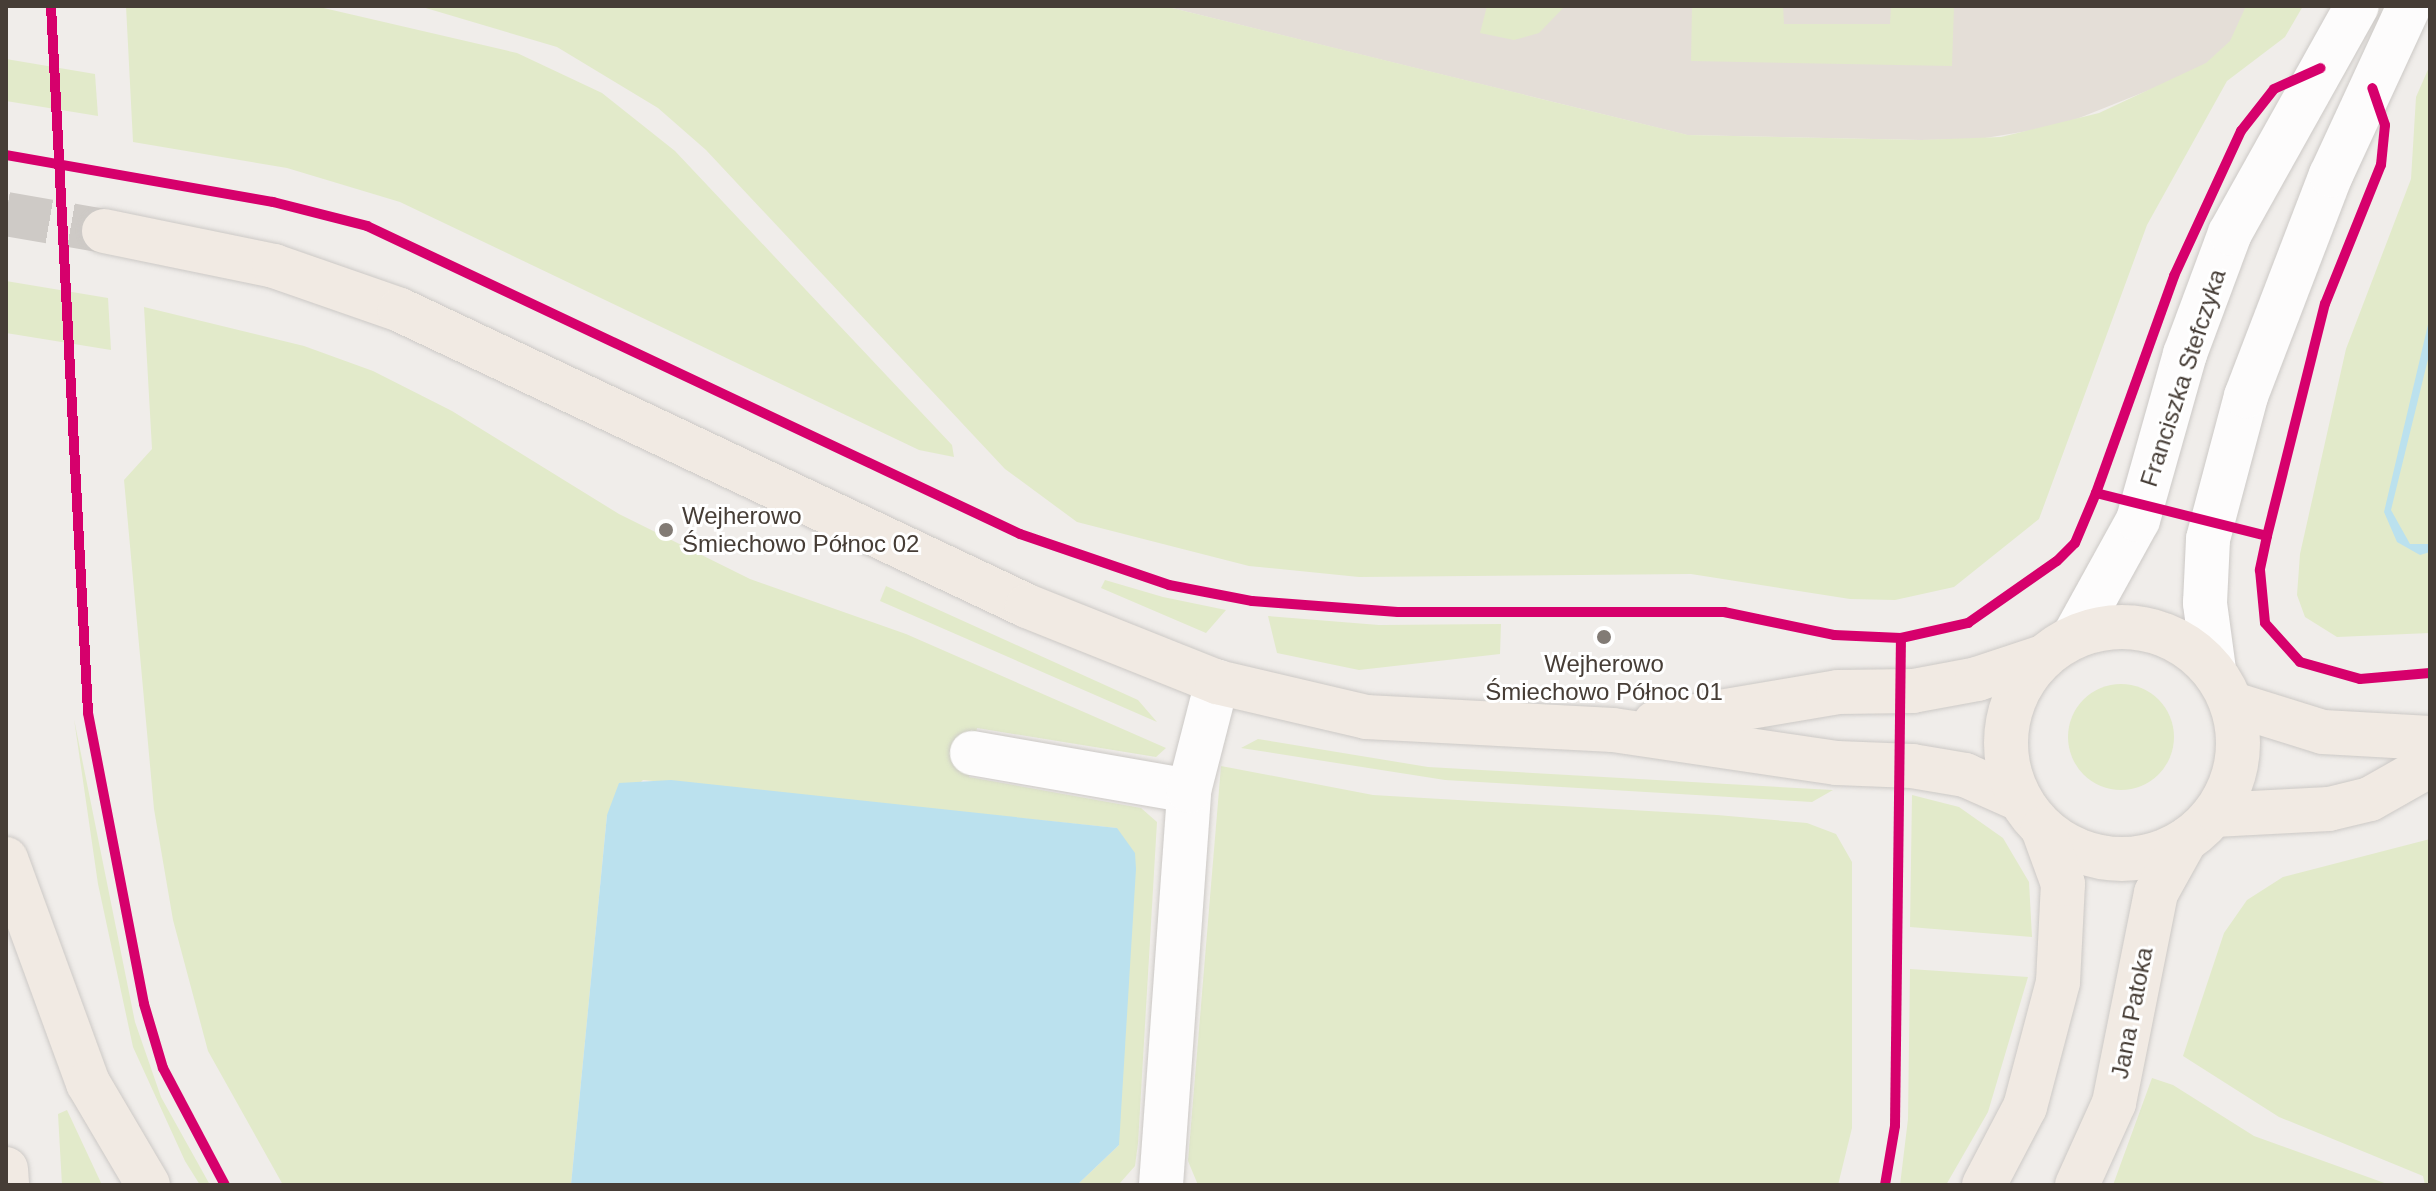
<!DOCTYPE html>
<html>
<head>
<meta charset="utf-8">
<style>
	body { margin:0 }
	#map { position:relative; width:2436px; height:1191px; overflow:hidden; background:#f0edea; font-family:Arial,sans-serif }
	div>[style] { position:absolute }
	.residential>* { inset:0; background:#e4ded7 }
	.green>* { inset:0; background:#e2eaca }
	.round { border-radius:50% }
	.water>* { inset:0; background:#bbe1ee }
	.major-tunnel>* { height:44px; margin-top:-22px; transform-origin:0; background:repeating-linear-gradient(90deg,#cecac6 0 44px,transparent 0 66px) }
	.roads { filter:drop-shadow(0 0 2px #ccc9c6) drop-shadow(0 0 2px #ccc9c6) }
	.minor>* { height:44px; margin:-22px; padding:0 22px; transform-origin:22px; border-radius:22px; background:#fdfcfc }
	.major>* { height:44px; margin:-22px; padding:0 22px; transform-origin:22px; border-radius:22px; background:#f1eae3 }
	.major>.ring { margin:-22px; padding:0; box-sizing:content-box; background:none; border:44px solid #f1eae3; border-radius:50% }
	.cycleway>* { height:10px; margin:-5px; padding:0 5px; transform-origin:5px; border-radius:5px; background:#d6006c }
	.dots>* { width:22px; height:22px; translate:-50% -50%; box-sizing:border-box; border:4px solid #fff; border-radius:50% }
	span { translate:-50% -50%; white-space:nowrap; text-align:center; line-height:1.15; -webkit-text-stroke:6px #fff; paint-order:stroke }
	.street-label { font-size:24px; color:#463d36 }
	.poi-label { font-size:24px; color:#463d36 }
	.left { translate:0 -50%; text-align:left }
	.frame { position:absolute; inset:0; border:8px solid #463d36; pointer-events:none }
</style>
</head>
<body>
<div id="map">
	<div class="residential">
		<div style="clip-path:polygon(1164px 6px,2287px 6px,2212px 73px,2192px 73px,2059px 126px,1979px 139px,1921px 140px,1687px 135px)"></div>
	</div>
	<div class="green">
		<div style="clip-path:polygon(126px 6px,315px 6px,517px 53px,602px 93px,675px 151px,952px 445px,954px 457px,919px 450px,400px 202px,287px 168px,133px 142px)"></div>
		<div style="clip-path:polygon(419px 6px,1164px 6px,1688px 135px,1921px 140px,2001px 137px,2099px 113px,2206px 63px,2230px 41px,2246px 6px,2303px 6px,2285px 37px,2227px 81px,2147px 225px,2039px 519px,1954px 587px,1895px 600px,1850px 599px,1691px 574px,1359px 577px,1249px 566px,1077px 522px,1005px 469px,706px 150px,658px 108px,557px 47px)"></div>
		<div style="clip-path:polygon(1487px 6px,1565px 6px,1539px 33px,1514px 40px,1480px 33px)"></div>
		<div style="clip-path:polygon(1692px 6px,1783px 6px,1784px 24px,1890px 24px,1891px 6px,1954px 6px,1952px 66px,1691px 61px)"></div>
		<div style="clip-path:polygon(6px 59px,95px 74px,98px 116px,6px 101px)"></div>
		<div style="clip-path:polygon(2430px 65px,2430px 633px,2337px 637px,2305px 617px,2297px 595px,2300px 554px,2346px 349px,2411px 179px,2416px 97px)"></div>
		<div style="clip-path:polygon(6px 281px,108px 298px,111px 350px,6px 333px)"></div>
		<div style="clip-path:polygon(144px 307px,304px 346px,373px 371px,452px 411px,619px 514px,750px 579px,906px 634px,1166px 748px,1156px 757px,977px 728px,969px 777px,1141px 808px,1157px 822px,1138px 1143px,1135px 1166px,1120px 1183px,1077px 1185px,1119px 1145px,1117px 828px,643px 780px,607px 815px,571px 1185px,283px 1185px,208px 1051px,173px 920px,154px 809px,124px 480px,152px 449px)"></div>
		<div style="clip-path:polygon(1105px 580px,1163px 597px,1226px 610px,1206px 633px,1101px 588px)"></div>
		<div style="clip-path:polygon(886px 586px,1138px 700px,1157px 722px,880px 601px)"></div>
		<div style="clip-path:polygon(1268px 616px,1379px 625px,1501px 624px,1500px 654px,1359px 670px,1277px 653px)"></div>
		<div class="round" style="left:2068px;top:684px;width:106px;height:106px"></div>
		<div style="clip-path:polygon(74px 719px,135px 1022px,161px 1097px,210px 1185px,200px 1185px,185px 1161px,133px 1047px,98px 884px)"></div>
		<div style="clip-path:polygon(1258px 739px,1428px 767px,1833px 790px,1812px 802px,1445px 780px,1241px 748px)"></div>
		<div style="clip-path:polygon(1221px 766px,1373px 795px,1717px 815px,1807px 823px,1836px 834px,1852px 862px,1852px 1128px,1838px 1185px,1198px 1185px,1188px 1161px)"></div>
		<div style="clip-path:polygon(1912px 795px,1959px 807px,2003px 838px,2029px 882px,2032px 937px,1910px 927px)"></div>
		<div style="clip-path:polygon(2430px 839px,2430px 1185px,2425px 1185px,2423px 1176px,2279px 1117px,2183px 1056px,2224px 933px,2247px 900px,2283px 877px)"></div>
		<div style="clip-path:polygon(1910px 969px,2028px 977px,1988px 1112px,1946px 1185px,1900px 1185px,1908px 1119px)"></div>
		<div style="clip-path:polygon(2152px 1078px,2173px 1085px,2254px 1136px,2390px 1185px,2113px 1185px)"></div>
		<div style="clip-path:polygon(67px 1110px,102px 1185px,62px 1185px,58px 1114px)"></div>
	</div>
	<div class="water">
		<div style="clip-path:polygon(2430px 316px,2430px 351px,2391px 510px,2410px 544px,2430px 544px,2430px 552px,2420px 555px,2397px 542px,2384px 512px)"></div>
		<div style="clip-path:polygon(671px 780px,1117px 828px,1135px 853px,1136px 869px,1119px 1145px,1077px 1185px,571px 1185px,607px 815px,619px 783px)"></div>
	</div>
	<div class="major-tunnel">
		<div style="left:6px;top:214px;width:99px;rotate:9.8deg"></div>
	</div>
	<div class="roads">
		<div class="minor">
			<div style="left:2074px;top:636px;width:132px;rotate:-61.1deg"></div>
			<div style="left:2138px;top:520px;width:173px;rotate:-74.2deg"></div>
			<div style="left:2185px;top:354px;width:129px;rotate:-69.6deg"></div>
			<div style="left:2230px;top:233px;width:260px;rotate:-60.8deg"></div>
			<div style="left:2214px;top:670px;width:68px;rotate:-97.7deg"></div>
			<div style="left:2205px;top:603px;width:64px;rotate:-87.3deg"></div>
			<div style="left:2208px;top:539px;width:148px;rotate:-75.1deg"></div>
			<div style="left:2246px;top:396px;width:237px;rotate:-69deg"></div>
			<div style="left:2331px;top:175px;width:186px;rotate:-65.2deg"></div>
			<div style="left:972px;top:753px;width:220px;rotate:9.9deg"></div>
			<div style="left:1161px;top:1185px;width:395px;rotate:-85.9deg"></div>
			<div style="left:1189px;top:791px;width:113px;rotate:-75.6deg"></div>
		</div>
		<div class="major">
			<div style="left:104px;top:231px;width:174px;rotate:11.6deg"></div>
			<div style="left:274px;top:266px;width:133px;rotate:19.2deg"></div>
			<div style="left:400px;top:310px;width:693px;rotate:25.27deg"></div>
			<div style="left:1027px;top:606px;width:205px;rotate:21.8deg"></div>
			<div style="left:1217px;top:682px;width:153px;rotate:13.2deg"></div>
			<div style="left:1366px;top:717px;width:247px;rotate:3deg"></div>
			<div style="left:1613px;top:730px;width:226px;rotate:8.4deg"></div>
			<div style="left:1837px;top:763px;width:75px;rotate:2.3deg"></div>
			<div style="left:1912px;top:766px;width:54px;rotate:9.6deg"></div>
			<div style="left:1965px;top:775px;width:59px;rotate:24deg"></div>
			<div class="ring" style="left:2006px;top:627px;width:188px;height:188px"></div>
			<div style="left:2233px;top:704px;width:94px;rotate:17.3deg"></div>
			<div style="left:2323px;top:732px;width:107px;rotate:3.2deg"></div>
			<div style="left:1655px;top:723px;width:186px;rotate:-9.6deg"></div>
			<div style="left:1838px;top:692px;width:75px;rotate:-0.8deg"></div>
			<div style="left:1913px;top:691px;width:65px;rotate:-10.6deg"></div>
			<div style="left:1977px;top:679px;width:70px;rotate:-18.4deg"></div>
			<div style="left:2214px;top:815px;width:115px;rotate:-3deg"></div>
			<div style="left:2329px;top:809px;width:42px;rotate:-13.7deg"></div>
			<div style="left:2370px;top:799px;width:69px;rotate:-29.5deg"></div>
			<div style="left:6px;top:859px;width:239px;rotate:69.9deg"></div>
			<div style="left:88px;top:1083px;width:118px;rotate:59.5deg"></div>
			<div style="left:6px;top:1169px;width:16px;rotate:86deg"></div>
			<div style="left:1984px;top:1185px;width:88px;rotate:-62.3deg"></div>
			<div style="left:2025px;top:1107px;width:129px;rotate:-75.2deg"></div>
			<div style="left:2058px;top:982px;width:98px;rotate:-87.1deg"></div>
			<div style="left:2063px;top:884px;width:59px;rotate:-110deg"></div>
			<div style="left:2077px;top:1185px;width:90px;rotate:-65.7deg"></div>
			<div style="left:2114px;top:1103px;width:214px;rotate:-78.7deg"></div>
			<div style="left:2156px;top:893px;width:60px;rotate:-60.9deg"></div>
		</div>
	</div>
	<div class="cycleway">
		<div style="left:51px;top:6px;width:708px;rotate:87deg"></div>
		<div style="left:88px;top:713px;width:296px;rotate:79.1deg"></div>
		<div style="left:144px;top:1004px;width:67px;rotate:73.5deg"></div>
		<div style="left:163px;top:1068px;width:132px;rotate:62.1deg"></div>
		<div style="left:6px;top:155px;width:271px;rotate:10deg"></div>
		<div style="left:273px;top:202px;width:97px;rotate:14.3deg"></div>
		<div style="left:367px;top:226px;width:722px;rotate:25.25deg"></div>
		<div style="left:1020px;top:534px;width:157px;rotate:18.9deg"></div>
		<div style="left:1169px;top:585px;width:85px;rotate:10.9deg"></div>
		<div style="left:1252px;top:601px;width:146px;rotate:4.3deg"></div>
		<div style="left:1398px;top:612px;width:326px"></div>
		<div style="left:1724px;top:612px;width:112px;rotate:11.8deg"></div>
		<div style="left:1834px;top:635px;width:67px;rotate:2.6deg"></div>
		<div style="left:2096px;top:493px;width:231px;rotate:-70.2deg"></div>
		<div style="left:2174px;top:276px;width:160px;rotate:-65.2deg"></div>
		<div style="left:2241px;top:131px;width:53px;rotate:-51.8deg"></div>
		<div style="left:2274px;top:89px;width:51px;rotate:-24.1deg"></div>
		<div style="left:2267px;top:536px;width:239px;rotate:-76deg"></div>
		<div style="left:2325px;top:304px;width:150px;rotate:-68.1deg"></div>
		<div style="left:2381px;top:165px;width:40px;rotate:-84.3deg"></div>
		<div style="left:2385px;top:125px;width:39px;rotate:-109deg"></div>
		<div style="left:1885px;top:1185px;width:60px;rotate:-80.4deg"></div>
		<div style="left:1895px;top:1126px;width:488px;rotate:-89.3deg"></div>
		<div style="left:1901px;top:638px;width:69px;rotate:-12.6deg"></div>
		<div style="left:1968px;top:623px;width:108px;rotate:-34.9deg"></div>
		<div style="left:2057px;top:561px;width:25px;rotate:-45deg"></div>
		<div style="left:2075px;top:543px;width:54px;rotate:-67.2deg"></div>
		<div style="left:2096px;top:493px;width:176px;rotate:14.1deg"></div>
		<div style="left:2267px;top:536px;width:35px;rotate:102deg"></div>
		<div style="left:2260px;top:570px;width:53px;rotate:84.6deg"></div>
		<div style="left:2265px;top:623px;width:52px;rotate:48.1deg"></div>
		<div style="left:2300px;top:662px;width:62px;rotate:15.8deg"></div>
		<div style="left:2360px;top:679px;width:70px;rotate:-4.9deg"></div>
	</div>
	<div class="dots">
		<div style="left:666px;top:530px;background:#827b75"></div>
		<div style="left:1604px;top:637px;background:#827b75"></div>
	</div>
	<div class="street-label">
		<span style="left:2183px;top:378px;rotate:-72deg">Franciszka Stefczyka</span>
		<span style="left:2132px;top:1013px;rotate:-79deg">Jana Patoka</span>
	</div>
	<div class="poi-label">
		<span class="left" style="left:682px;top:530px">Wejherowo<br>Śmiechowo Północ 02</span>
		<span style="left:1604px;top:678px">Wejherowo<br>Śmiechowo Północ 01</span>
	</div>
	<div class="frame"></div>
</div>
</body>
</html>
